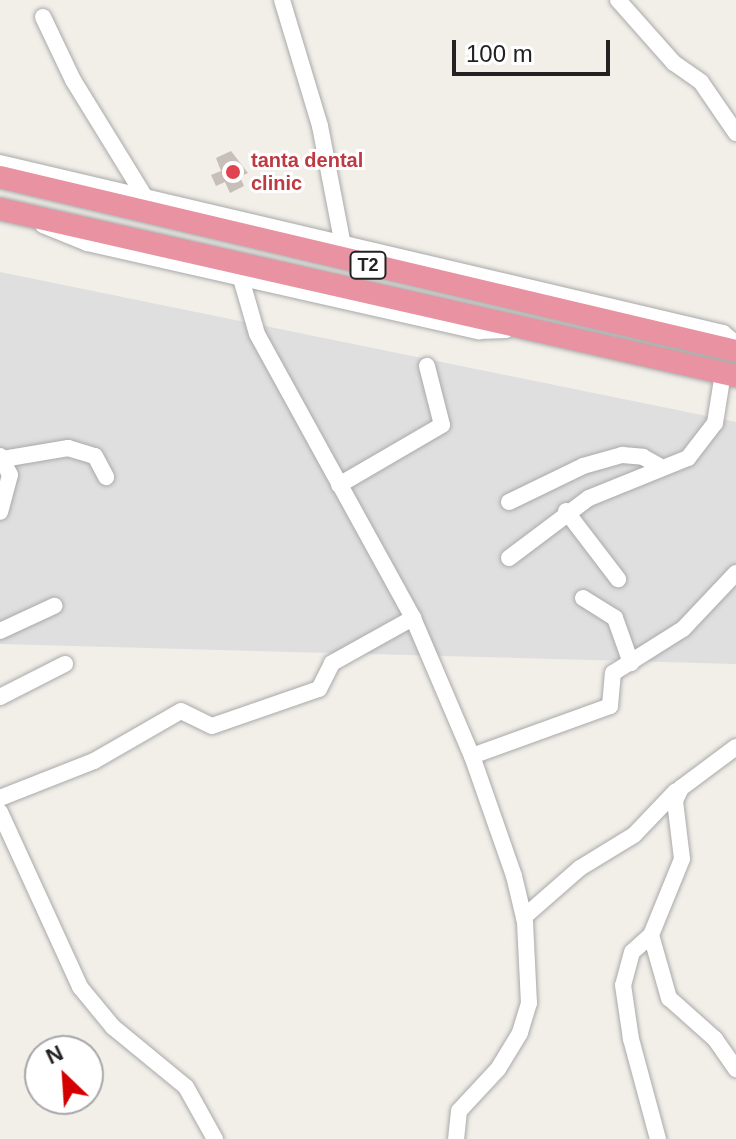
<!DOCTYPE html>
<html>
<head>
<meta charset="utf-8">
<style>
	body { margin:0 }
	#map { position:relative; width:736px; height:1139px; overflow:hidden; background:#f2efe9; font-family:Helvetica,sans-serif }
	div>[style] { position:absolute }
	.residential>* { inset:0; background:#e0dfdf }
	.building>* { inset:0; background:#c7bfb8 }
	.roads { filter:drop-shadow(0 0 2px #a9a9a9) drop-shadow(0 0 2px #a9a9a9) }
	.minor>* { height:16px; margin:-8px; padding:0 8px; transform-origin:8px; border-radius:8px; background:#fff }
	.highway>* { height:22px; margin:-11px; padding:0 11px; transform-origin:11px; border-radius:11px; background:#e892a2 }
	.dots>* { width:22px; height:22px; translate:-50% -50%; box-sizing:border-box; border:4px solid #fff; border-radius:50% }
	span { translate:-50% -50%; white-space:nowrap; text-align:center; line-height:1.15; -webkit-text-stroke:6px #fff; paint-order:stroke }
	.shield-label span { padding:2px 6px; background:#fff; border:2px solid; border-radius:6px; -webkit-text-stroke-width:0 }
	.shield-label { font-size:18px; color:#222; font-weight:700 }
	.health-label { font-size:20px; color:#be3a42; font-weight:700 }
	.left { translate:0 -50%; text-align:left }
	.north { position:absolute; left:24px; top:1035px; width:80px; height:80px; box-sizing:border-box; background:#fff; border:2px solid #a7a7a7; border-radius:50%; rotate:335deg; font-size:22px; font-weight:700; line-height:32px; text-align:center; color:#222 }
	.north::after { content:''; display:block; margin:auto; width:28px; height:36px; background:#d40000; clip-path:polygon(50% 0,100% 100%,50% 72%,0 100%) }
	.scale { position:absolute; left:452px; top:40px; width:158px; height:36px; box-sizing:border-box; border:4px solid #222; border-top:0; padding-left:10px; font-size:24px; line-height:28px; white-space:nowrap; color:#222; -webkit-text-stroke:6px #fff; paint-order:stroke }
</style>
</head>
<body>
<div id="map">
	<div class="residential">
		<div style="clip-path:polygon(0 272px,736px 422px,736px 664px,0 644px)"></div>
	</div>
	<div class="building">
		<div style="clip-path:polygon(231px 151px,248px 173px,240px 177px,244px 186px,230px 193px,225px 182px,216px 186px,211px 175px,221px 171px,216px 158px)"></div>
	</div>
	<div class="roads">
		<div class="minor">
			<div style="left:282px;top:0;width:132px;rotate:73.2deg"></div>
			<div style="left:320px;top:126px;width:121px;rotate:79.1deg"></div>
			<div style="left:618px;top:0;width:84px;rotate:48.4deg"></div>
			<div style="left:674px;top:63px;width:33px;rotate:35deg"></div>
			<div style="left:701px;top:82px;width:62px;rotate:55.5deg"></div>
			<div style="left:43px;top:17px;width:70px;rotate:64.5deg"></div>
			<div style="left:73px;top:80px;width:137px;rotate:58.4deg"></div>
			<div style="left:0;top:163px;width:743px;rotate:13.23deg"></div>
			<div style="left:723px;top:333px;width:17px;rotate:40deg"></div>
			<div style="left:43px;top:225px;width:48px;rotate:22.2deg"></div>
			<div style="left:87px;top:243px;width:402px;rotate:12.7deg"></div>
			<div style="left:479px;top:331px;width:27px;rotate:-2deg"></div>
			<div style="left:240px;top:275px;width:61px;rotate:73.9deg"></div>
			<div style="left:257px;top:334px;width:324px;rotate:61.2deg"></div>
			<div style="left:413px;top:618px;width:150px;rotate:66.9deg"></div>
			<div style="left:472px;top:756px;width:127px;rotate:70.7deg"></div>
			<div style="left:514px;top:876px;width:47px;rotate:76.6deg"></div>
			<div style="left:525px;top:922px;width:81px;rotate:87.2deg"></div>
			<div style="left:529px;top:1003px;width:31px;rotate:107deg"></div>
			<div style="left:520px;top:1033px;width:42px;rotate:121.4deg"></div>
			<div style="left:498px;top:1069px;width:57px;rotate:132.9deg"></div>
			<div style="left:459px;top:1111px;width:28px;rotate:96deg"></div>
			<div style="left:0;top:456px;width:21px;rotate:62deg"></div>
			<div style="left:10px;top:475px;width:38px;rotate:105deg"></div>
			<div style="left:3px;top:459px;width:66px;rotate:-9.6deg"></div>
			<div style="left:68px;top:448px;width:28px;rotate:17deg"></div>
			<div style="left:95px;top:456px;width:24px;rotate:62deg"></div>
			<div style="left:339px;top:485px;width:119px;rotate:-30.2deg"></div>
			<div style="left:442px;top:425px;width:61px;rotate:-104.3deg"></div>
			<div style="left:509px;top:502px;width:82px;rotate:-25.9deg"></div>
			<div style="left:583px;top:466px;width:41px;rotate:-15.8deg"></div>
			<div style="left:622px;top:455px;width:21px;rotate:5deg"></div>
			<div style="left:643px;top:457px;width:18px;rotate:29deg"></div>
			<div style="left:566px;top:511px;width:86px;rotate:52.6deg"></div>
			<div style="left:509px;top:558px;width:100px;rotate:-36.9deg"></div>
			<div style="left:589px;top:498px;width:107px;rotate:-22deg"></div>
			<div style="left:688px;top:458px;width:44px;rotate:-52.4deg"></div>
			<div style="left:715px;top:423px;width:51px;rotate:-80.9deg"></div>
			<div style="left:583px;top:598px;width:38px;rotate:32deg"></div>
			<div style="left:615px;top:618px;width:48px;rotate:70.4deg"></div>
			<div style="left:0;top:631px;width:60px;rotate:-24.8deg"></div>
			<div style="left:0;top:697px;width:73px;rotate:-26.9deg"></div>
			<div style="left:736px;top:747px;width:69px;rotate:143.3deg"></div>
			<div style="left:681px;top:788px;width:14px;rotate:115deg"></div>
			<div style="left:675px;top:801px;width:58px;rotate:83.1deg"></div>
			<div style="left:682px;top:859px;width:82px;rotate:112.2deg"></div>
			<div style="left:651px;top:935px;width:66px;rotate:74.1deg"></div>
			<div style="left:669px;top:998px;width:62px;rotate:41.7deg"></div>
			<div style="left:715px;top:1039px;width:37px;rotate:55deg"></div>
			<div style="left:472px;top:756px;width:147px;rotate:-19.9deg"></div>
			<div style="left:610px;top:706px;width:33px;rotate:-85deg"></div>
			<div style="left:613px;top:673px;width:83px;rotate:-32.2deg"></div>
			<div style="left:683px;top:629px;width:77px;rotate:-46.6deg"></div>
			<div style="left:0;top:798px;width:101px;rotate:-21.5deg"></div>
			<div style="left:94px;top:761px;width:100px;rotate:-29.9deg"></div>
			<div style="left:181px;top:711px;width:34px;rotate:26deg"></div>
			<div style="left:212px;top:726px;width:113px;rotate:-19.1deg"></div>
			<div style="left:319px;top:689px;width:29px;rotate:-63deg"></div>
			<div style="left:332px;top:663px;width:93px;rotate:-29.1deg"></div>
			<div style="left:0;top:812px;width:192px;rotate:65.4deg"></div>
			<div style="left:80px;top:987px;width:52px;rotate:50.5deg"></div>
			<div style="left:113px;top:1027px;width:94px;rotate:39.4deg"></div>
			<div style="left:186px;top:1087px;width:60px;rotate:60.9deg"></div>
			<div style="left:524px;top:917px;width:74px;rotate:-41.2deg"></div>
			<div style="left:580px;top:868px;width:63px;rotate:-31.4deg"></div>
			<div style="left:634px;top:835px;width:61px;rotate:-46.3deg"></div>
			<div style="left:651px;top:935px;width:25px;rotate:138deg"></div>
			<div style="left:632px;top:952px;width:34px;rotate:105deg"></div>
			<div style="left:623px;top:985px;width:55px;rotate:81.6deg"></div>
			<div style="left:631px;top:1039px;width:104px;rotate:74.9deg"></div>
		</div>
		<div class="highway">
			<div style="left:0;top:177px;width:756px;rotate:13.3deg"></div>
			<div style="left:0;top:209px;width:755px;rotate:12.78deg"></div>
		</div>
	</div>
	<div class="dots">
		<div style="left:233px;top:172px;background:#e0444e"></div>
	</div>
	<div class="shield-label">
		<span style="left:368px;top:265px">T2</span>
	</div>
	<div class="health-label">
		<span class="left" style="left:251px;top:172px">tanta dental<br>clinic</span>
	</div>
	<div class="north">N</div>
	<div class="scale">100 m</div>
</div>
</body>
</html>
